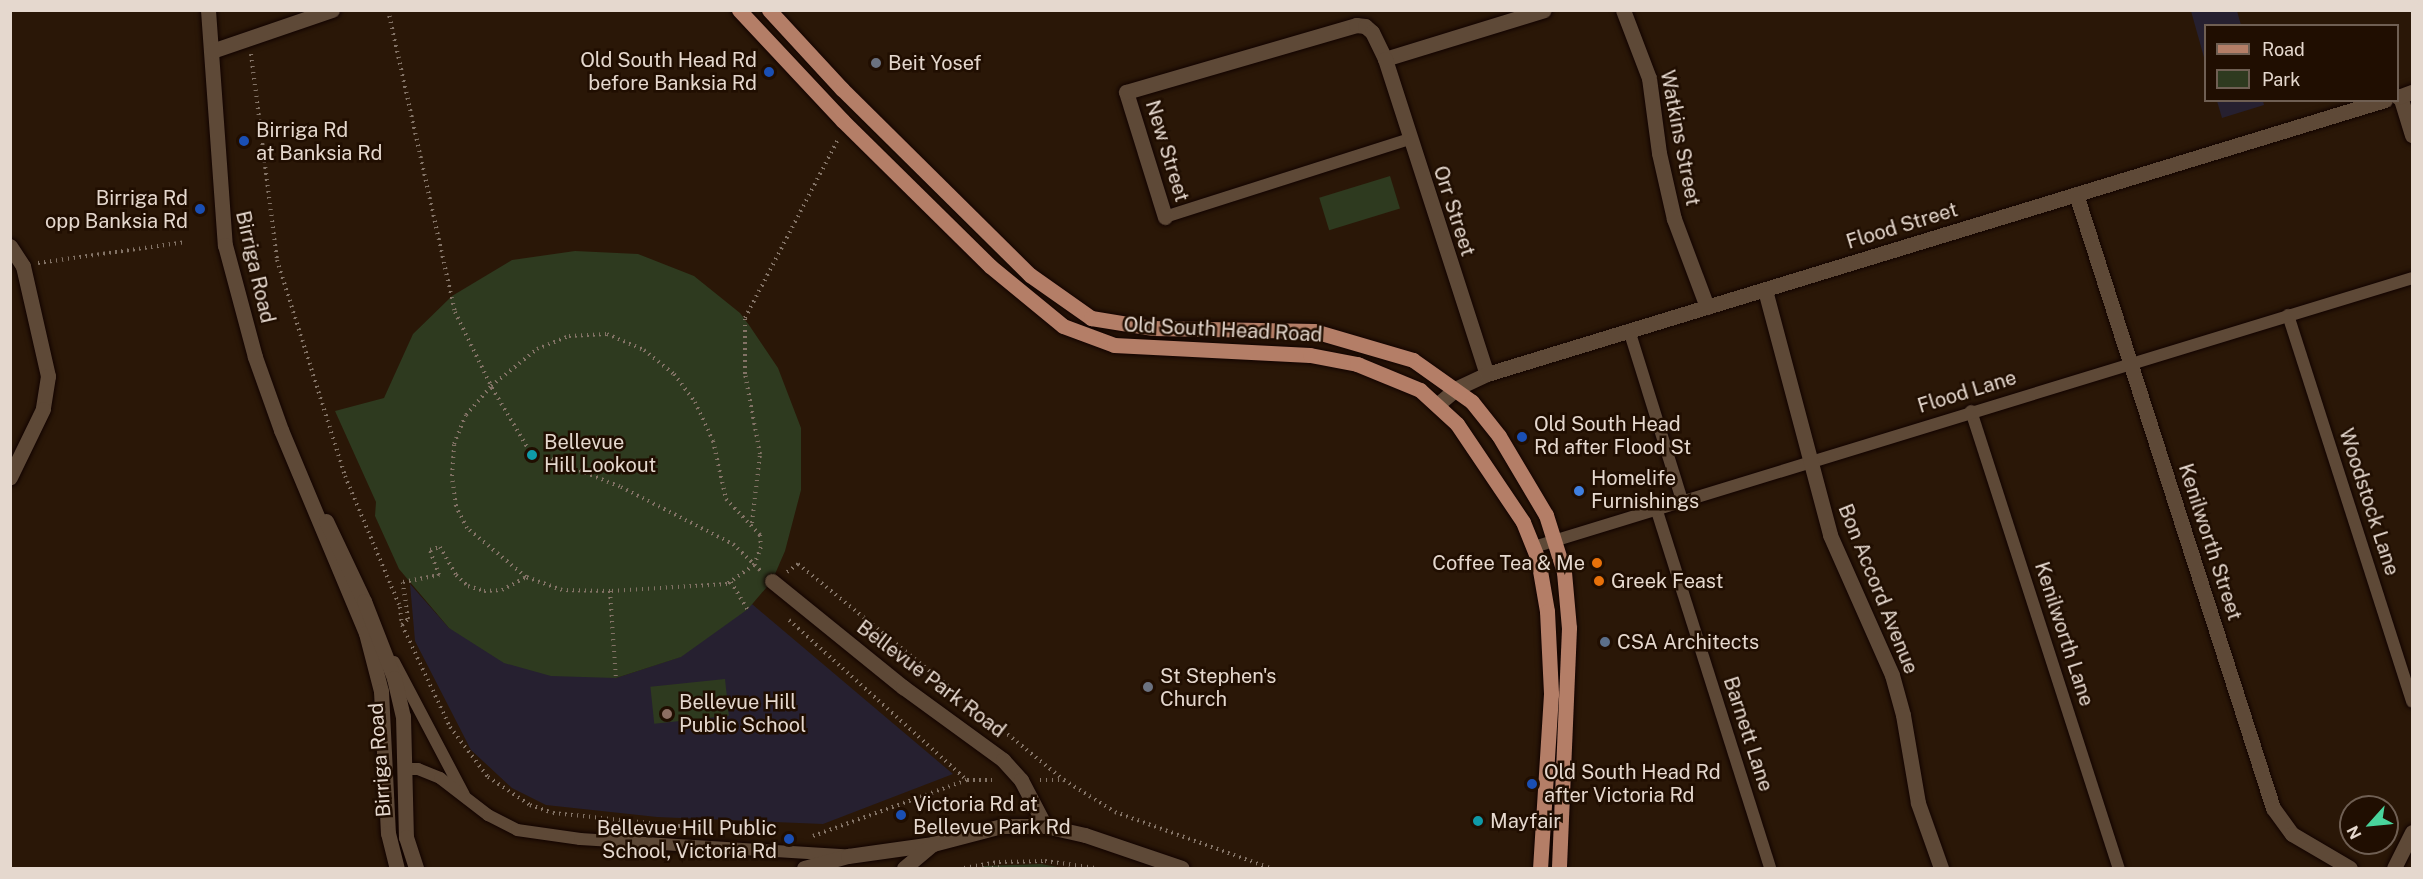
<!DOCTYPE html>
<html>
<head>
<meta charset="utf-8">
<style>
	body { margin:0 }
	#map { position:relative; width:2423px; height:879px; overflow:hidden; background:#2a1707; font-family:"Public Sans",sans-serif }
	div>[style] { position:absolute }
	.education>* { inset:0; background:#262030 }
	.green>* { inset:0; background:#2e3a1f; transform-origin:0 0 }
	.path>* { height:4px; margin-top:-2px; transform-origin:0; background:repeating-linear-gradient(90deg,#837366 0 1.5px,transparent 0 6px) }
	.roads { filter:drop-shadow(0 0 2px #110300) drop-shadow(0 0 2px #110300) }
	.service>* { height:12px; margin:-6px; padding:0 6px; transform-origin:6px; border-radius:6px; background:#5e4937 }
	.minor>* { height:15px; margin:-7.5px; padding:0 7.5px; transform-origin:7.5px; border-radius:7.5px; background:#5e4937 }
	.tertiary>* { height:15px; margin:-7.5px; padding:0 7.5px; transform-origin:7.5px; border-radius:7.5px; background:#5e4937 }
	.primary>* { height:15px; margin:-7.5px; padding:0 7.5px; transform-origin:7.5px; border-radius:7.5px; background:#b47e67 }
	.dots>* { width:16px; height:16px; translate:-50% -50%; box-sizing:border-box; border:3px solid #200e01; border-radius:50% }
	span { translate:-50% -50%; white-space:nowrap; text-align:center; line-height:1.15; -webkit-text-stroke:5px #200e01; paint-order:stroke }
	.poi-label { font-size:20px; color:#e5d8ce }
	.right { translate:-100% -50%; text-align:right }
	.left { translate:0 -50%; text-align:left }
	.street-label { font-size:20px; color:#e5d8ce }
	.frame { position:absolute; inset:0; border:12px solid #e5d8ce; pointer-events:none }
	.legend { position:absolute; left:2204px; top:24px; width:195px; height:78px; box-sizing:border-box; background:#200e01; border:2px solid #6f5f53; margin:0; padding:8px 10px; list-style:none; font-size:18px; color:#e5d8ce }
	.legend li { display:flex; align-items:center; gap:12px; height:30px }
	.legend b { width:30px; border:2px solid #6f5f53 }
	.north { position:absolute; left:2339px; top:795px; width:60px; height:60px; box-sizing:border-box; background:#200e01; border:2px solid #6f5f53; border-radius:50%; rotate:243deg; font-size:16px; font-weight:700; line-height:24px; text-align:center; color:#e5d8ce }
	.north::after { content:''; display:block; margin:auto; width:21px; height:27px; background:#49d49c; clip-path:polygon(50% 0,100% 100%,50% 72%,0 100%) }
</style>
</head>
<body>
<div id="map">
	<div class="education">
		<div style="clip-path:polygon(2191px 11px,2237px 11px,2241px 25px,2206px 26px,2205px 61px)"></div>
		<div style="clip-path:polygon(2217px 101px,2263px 101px,2264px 105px,2222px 118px)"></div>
		<div style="clip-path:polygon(410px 584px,449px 628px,616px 678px,680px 657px,752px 604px,953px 774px,823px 824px,657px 817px,546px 805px,512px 788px,471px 750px,415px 641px)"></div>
	</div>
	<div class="green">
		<div style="left:1390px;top:176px;width:34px;height:74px;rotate:73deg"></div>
		<div style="clip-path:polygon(575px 251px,638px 254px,694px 276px,740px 313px,749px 325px,778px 368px,801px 428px,801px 490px,785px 551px,772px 581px,748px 609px,681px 657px,616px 678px,551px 676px,504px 663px,449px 628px,399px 569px,375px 516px,376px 502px,335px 411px,384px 398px,413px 334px,452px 296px,512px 260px)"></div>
		<div style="left:725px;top:679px;width:37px;height:75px;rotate:84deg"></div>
		<div style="clip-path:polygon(1041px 864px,1063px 868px,979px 868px,984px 866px)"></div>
	</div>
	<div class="path">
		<div style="left:388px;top:10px;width:309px;rotate:77.5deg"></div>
		<div style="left:455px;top:312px;width:85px;rotate:64deg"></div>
		<div style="left:492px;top:388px;width:78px;rotate:59.2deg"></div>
		<div style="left:532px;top:455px;width:14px;rotate:8deg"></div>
		<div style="left:546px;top:457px;width:81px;rotate:21.8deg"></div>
		<div style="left:621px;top:487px;width:126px;rotate:27deg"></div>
		<div style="left:733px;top:544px;width:39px;rotate:44deg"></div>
		<div style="left:251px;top:54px;width:208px;rotate:82.8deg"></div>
		<div style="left:277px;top:260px;width:226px;rotate:72.5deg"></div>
		<div style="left:345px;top:476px;width:142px;rotate:67.2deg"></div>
		<div style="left:400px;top:607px;width:18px;rotate:84deg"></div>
		<div style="left:402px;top:625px;width:113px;rotate:64.8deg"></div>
		<div style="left:450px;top:727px;width:63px;rotate:52.8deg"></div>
		<div style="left:488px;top:777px;width:50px;rotate:33.7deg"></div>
		<div style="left:530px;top:805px;width:24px;rotate:19deg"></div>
		<div style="left:553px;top:813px;width:137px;rotate:5.9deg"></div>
		<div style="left:38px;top:263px;width:148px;rotate:-8.1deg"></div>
		<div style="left:607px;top:334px;width:40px;rotate:23.4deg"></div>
		<div style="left:644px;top:350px;width:38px;rotate:39deg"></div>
		<div style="left:674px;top:374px;width:35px;rotate:53deg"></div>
		<div style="left:695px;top:402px;width:43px;rotate:65.2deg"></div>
		<div style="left:713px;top:441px;width:59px;rotate:77.4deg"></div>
		<div style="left:726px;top:499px;width:50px;rotate:46.6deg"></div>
		<div style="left:760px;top:535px;width:12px;rotate:85deg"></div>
		<div style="left:761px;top:547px;width:19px;rotate:111deg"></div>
		<div style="left:754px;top:565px;width:33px;rotate:145deg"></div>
		<div style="left:727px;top:584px;width:117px;rotate:176.6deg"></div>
		<div style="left:610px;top:591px;width:48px;rotate:-178.8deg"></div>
		<div style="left:562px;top:590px;width:38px;rotate:-160deg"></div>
		<div style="left:526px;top:577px;width:77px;rotate:-140.3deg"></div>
		<div style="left:467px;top:528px;width:25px;rotate:-117deg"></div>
		<div style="left:456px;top:506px;width:30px;rotate:-98deg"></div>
		<div style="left:452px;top:476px;width:32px;rotate:-86deg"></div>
		<div style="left:454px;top:444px;width:31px;rotate:-68deg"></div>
		<div style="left:466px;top:415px;width:38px;rotate:-49deg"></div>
		<div style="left:491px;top:386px;width:59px;rotate:-38.8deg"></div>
		<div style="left:537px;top:349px;width:35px;rotate:-22deg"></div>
		<div style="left:569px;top:336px;width:38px;rotate:-3deg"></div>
		<div style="left:752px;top:523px;width:69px;rotate:-83.4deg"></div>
		<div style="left:760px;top:454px;width:81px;rotate:-100.6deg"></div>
		<div style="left:745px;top:374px;width:56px;rotate:-90deg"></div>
		<div style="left:745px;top:318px;width:202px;rotate:-62.5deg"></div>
		<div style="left:787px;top:572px;width:14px;rotate:-36deg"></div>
		<div style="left:798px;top:564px;width:343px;rotate:39.1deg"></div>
		<div style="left:1064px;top:780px;width:60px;rotate:32.1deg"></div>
		<div style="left:1115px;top:812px;width:165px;rotate:19.9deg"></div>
		<div style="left:731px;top:582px;width:35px;rotate:59deg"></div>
		<div style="left:610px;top:591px;width:87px;rotate:86.1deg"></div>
		<div style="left:789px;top:620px;width:239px;rotate:42deg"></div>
		<div style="left:402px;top:625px;width:8px;rotate:-45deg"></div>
		<div style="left:408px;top:619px;width:37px;rotate:-98deg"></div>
		<div style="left:403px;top:582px;width:37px;rotate:-11deg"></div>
		<div style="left:439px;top:575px;width:27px;rotate:-110deg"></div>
		<div style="left:430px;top:550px;width:10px;rotate:-17deg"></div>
		<div style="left:440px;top:547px;width:32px;rotate:60deg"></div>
		<div style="left:456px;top:575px;width:16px;rotate:43deg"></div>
		<div style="left:468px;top:586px;width:17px;rotate:17deg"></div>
		<div style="left:484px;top:591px;width:18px;rotate:-3deg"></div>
		<div style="left:502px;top:590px;width:27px;rotate:-28deg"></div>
		<div style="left:1040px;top:780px;width:24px"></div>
		<div style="left:813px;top:836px;width:164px;rotate:-20deg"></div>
		<div style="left:967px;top:780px;width:30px"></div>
		<div style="left:964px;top:868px;width:36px;rotate:-10deg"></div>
		<div style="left:999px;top:862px;width:46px;rotate:-1.2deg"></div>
		<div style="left:1045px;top:861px;width:51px;rotate:7.8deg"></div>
		<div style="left:992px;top:868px;width:7px;rotate:-8deg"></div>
	</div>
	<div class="roads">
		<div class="service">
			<div style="left:1165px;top:217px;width:256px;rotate:-17.7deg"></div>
			<div style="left:2288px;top:315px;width:406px;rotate:72.2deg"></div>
			<div style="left:1629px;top:330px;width:178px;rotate:72.7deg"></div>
			<div style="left:1971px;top:411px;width:480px;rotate:72.1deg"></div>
			<div style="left:1656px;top:508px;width:378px;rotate:72.4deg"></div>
			<div style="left:1534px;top:547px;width:918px;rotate:-17.03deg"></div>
			<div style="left:394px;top:662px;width:150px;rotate:62.2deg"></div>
			<div style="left:404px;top:769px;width:14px"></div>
			<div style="left:418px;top:769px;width:24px;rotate:22deg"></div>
			<div style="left:440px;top:778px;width:61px;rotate:37.6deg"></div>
			<div style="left:488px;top:815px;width:33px;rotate:27deg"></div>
			<div style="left:517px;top:830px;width:64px;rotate:8.1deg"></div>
			<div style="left:580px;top:839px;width:265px;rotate:3.5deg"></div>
		</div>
		<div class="minor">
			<div style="left:1623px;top:10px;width:73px;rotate:69.1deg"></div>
			<div style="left:1649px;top:78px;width:76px;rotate:82.4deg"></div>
			<div style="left:1659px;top:153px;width:68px;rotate:77.2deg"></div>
			<div style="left:1674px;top:219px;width:94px;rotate:69.4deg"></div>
			<div style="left:1385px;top:59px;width:166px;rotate:-17.1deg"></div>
			<div style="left:2400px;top:96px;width:41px;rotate:72.9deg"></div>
			<div style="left:2076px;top:194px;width:645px;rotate:72.21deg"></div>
			<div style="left:2273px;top:808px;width:32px;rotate:54deg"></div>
			<div style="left:2292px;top:834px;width:67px;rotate:30.4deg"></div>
			<div style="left:1165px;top:217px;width:131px;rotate:-107.3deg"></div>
			<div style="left:1126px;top:92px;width:240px;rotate:-16.2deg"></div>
			<div style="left:1356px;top:25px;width:9px;rotate:6deg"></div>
			<div style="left:1365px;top:26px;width:9px;rotate:41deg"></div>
			<div style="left:1372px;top:32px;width:30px;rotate:64deg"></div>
			<div style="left:1385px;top:59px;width:331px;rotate:72.1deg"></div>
			<div style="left:10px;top:246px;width:24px;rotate:57deg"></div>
			<div style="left:23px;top:266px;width:113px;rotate:77.2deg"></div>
			<div style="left:48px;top:376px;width:33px;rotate:99deg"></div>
			<div style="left:43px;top:409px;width:76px;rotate:115.9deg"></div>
			<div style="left:1765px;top:290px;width:253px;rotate:75.1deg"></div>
			<div style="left:1830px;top:535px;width:153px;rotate:66.1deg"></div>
			<div style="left:1892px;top:675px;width:41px;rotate:74.6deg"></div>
			<div style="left:1903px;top:715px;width:89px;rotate:80.3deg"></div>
			<div style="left:1918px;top:803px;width:69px;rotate:70.5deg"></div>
			<div style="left:772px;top:581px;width:169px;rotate:39deg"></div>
			<div style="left:903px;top:687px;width:124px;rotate:36.1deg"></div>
			<div style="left:1003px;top:760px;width:27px;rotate:48deg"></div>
			<div style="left:1021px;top:780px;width:52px;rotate:62.4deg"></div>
			<div style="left:2394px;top:868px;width:40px;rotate:-63.4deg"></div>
		</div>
		<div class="tertiary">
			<div style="left:208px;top:10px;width:236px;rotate:85.9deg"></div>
			<div style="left:225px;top:245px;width:116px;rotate:75deg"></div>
			<div style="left:255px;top:357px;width:77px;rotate:70.4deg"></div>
			<div style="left:281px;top:430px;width:220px;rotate:67.3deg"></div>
			<div style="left:366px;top:633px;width:60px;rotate:75.5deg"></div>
			<div style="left:381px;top:691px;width:142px;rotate:87.2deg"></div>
			<div style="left:388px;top:833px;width:36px;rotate:76deg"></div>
			<div style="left:212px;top:51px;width:127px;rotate:-18.9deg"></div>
			<div style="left:2398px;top:97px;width:15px;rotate:-20deg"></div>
			<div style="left:1438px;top:404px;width:25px;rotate:-40deg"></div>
			<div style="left:1457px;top:388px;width:33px;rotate:-25deg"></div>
			<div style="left:1487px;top:374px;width:939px;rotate:-16.97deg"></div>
			<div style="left:326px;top:521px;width:89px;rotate:64.6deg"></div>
			<div style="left:364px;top:601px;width:83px;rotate:68.7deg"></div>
			<div style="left:394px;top:678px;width:39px;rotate:77deg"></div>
			<div style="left:403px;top:716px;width:121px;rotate:88.6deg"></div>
			<div style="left:406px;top:837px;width:33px;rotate:72deg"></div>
			<div style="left:804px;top:868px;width:46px;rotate:-15.3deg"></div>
			<div style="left:848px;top:856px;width:86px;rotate:-8deg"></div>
			<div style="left:933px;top:844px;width:71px;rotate:-14.6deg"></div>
			<div style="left:1002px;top:826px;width:43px"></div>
			<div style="left:1045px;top:826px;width:41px;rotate:12.7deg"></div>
			<div style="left:1085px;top:835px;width:102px;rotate:18.8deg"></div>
			<div style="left:904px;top:868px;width:38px;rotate:-40deg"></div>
		</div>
		<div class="primary">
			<div style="left:739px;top:10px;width:152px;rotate:46.9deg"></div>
			<div style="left:843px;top:121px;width:206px;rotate:44.6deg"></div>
			<div style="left:990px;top:266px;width:94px;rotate:39.4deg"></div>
			<div style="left:1063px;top:326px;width:54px;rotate:20.4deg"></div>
			<div style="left:1114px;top:345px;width:196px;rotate:2.9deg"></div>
			<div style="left:1310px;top:355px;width:48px;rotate:10.8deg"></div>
			<div style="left:1357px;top:364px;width:68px;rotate:22.4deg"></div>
			<div style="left:1420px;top:390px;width:50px;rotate:42.6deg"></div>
			<div style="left:1457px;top:424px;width:118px;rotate:56deg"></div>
			<div style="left:1523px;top:522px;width:40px;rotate:68deg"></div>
			<div style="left:1538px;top:559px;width:53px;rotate:80.2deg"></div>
			<div style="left:1547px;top:611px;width:83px;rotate:87.2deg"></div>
			<div style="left:1551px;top:694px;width:174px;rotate:93.6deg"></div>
			<div style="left:769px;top:10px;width:108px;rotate:47.3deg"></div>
			<div style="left:842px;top:89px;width:264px;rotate:44.7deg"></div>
			<div style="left:1030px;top:275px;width:75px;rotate:35.2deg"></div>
			<div style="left:1091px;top:318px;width:63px;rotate:9.2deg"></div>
			<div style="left:1153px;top:328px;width:161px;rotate:1.1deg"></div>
			<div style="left:1314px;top:331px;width:103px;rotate:16.3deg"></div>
			<div style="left:1413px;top:360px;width:72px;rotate:35.4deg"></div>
			<div style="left:1472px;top:402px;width:43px;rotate:51.5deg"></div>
			<div style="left:1499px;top:436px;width:92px;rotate:59.3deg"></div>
			<div style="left:1546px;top:515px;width:60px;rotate:72.5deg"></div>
			<div style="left:1564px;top:572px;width:56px;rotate:84.9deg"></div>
			<div style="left:1569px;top:628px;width:240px;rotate:92.4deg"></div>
		</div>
	</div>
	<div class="dots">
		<div style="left:876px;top:63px;background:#6b7280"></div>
		<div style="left:769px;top:72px;background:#1a4fb4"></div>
		<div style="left:244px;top:141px;background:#1a4fb4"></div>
		<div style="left:200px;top:209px;background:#1a4fb4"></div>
		<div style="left:1522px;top:437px;background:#1a4fb4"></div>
		<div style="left:532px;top:455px;background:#0f9aa8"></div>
		<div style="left:1579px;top:491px;background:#3f7fe0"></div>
		<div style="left:1597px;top:563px;background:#e8710a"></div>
		<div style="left:1599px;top:581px;background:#e8710a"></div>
		<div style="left:1605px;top:642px;background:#5c6f8a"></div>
		<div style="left:1148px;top:687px;background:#6b7280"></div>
		<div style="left:667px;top:714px;background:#8d6e63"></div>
		<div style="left:1532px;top:784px;background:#1a4fb4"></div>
		<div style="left:901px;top:815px;background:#1a4fb4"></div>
		<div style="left:1478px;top:821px;background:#0f9aa8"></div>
		<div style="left:789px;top:839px;background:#1a4fb4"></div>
	</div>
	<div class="poi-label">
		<span class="right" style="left:757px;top:72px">Old South Head Rd<br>before Banksia Rd</span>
		<span class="left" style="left:888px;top:63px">Beit Yosef</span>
		<span class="left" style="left:256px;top:142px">Birriga Rd<br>at Banksia Rd</span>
		<span class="right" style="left:188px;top:210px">Birriga Rd<br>opp Banksia Rd</span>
		<span class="left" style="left:1534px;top:436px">Old South Head<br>Rd after Flood St</span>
		<span class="left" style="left:544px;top:454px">Bellevue<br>Hill Lookout</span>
		<span class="left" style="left:1591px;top:490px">Homelife<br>Furnishings</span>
		<span class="right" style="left:1585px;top:563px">Coffee Tea &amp; Me</span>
		<span class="left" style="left:1611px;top:581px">Greek Feast</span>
		<span class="left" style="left:1617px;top:642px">CSA Architects</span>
		<span class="left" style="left:1160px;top:688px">St Stephen's<br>Church</span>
		<span class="left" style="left:679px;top:714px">Bellevue Hill<br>Public School</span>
		<span class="left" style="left:1544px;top:784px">Old South Head Rd<br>after Victoria Rd</span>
		<span class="left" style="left:913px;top:816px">Victoria Rd at<br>Bellevue Park Rd</span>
		<span class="left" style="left:1490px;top:821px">Mayfair</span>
		<span class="right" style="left:777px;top:840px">Bellevue Hill Public<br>School, Victoria Rd</span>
	</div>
	<div class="street-label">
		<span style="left:1680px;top:138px;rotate:79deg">Watkins Street</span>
		<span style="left:1167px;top:151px;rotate:73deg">New Street</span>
		<span style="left:1454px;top:211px;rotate:72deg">Orr Street</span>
		<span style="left:1902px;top:226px;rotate:-17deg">Flood Street</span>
		<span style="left:255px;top:267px;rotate:77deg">Birriga Road</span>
		<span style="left:1223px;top:330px;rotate:3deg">Old South Head Road</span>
		<span style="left:1967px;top:392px;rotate:-17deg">Flood Lane</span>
		<span style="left:2369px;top:502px;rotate:72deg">Woodstock Lane</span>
		<span style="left:2210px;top:542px;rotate:72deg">Kenilworth Street</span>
		<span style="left:1878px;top:589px;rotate:68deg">Bon Accord Avenue</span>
		<span style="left:2064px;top:634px;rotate:72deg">Kenilworth Lane</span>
		<span style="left:931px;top:679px;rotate:37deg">Bellevue Park Road</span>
		<span style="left:1748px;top:734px;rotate:72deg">Barnett Lane</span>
		<span style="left:380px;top:760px;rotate:-94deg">Birriga Road</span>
	</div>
	<div class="frame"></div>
	<ul class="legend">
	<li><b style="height:8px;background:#b47e67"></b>Road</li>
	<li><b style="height:16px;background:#2e3a1f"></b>Park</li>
	</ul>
	<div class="north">N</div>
</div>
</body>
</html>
